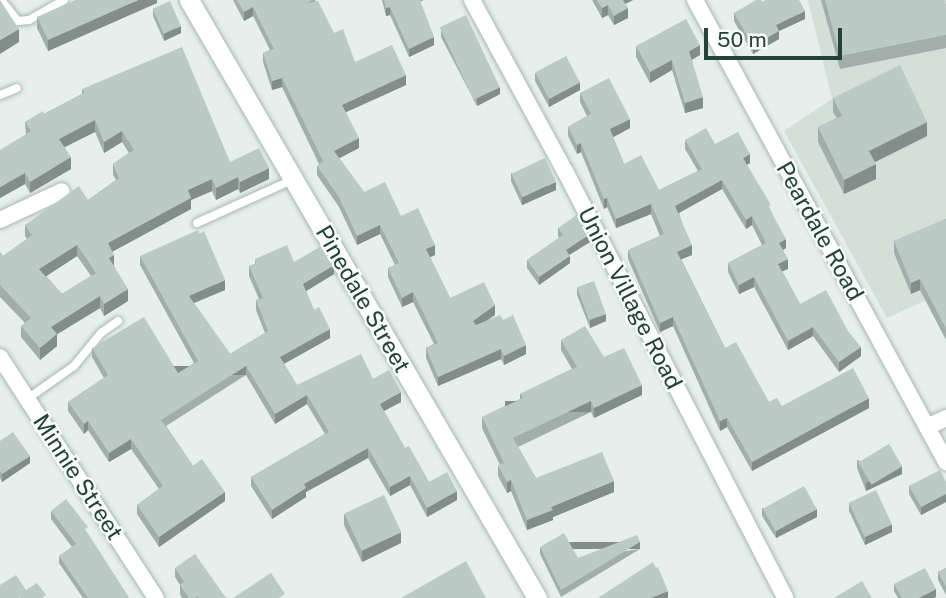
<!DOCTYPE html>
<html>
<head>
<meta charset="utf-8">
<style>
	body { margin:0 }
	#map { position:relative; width:946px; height:598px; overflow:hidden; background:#e6efeb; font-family:"Public Sans",sans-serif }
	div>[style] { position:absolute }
	.built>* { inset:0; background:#d4dfda }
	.roads { filter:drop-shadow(0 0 2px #a8b8b2) drop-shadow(0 0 2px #a8b8b2) }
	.service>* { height:8px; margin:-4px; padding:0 4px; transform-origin:4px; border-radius:4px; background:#fff }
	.minor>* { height:16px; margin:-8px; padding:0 8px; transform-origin:8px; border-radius:8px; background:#fff }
	.tertiary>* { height:19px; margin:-9.5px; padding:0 9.5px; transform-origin:9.5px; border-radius:9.5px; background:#fff }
	.wall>* { inset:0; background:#a1aea9 }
	.shaded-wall>* { inset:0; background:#838d89; transform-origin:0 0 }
	.building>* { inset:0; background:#bbcac4; transform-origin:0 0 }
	span { translate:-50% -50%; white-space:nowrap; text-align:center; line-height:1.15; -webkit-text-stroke:5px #f7fbf9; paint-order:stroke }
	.street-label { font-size:23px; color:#24423a }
	.scale { position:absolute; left:704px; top:28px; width:138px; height:32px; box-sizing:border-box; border:4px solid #24423a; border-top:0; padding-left:9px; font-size:21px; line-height:24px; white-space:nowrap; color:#24423a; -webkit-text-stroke:5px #f7fbf9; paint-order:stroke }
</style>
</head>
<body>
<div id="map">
	<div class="built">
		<div style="clip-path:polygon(808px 0,946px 0,946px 291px,887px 318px,784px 131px,832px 99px)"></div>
	</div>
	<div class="roads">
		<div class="service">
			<div style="left:1px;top:0;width:27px;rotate:51deg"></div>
			<div style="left:18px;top:21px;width:11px;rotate:-5deg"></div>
			<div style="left:29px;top:20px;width:40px;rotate:-29.7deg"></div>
			<div style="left:0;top:95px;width:18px;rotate:-22deg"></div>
			<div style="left:197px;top:223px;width:107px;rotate:-24.4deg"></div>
			<div style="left:27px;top:399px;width:57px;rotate:-35.1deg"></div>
			<div style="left:74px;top:366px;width:43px;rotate:-50.7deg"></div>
			<div style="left:101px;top:333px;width:21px;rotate:-35deg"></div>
		</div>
		<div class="minor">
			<div style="left:472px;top:0;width:195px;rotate:61.5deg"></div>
			<div style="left:565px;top:171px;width:480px;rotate:62.7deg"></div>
			<div style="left:695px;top:0;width:526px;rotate:61.49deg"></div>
			<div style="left:0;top:220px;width:68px;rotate:-25.1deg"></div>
			<div style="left:0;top:357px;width:287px;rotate:57.1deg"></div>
			<div style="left:927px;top:427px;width:21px;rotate:-25deg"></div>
		</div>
		<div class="tertiary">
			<div style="left:189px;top:0;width:692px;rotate:59.8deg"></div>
		</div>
	</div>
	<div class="wall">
		<div style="clip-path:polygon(157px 0,157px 3px,48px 51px,37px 28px,37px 17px)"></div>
		<div style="clip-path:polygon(233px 0,315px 0,334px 33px,355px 62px,406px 85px,346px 112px,359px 148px,339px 158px,364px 192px,401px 216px,435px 255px,430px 257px,450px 298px,495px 315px,488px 320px,503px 320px,526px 354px,504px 365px,501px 359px,438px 386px,426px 358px,426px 348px,434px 344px,413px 302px,402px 307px,388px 277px,388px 268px,395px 265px,380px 234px,357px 245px,339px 207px,317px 175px,317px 166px,319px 164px,282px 87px,272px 90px,263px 62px,263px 53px,270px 50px,253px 16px,244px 21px)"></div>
		<div style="clip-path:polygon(382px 0,424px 0,420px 2px,434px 45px,409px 57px,390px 15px,386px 16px)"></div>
		<div style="clip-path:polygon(592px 0,633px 0,625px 4px,628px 18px,614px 25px,608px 15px,602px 18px)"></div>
		<div style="clip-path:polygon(821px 0,944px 0,946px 6px,946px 48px,840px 69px)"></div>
		<div style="clip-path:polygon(762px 2px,805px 19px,779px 31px,779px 39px,753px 54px,734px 21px,734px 13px)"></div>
		<div style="clip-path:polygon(153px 9px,181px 33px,164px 41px,153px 16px)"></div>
		<div style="clip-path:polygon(441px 29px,500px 94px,477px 106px,441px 37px)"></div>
		<div style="clip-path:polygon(636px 46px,700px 55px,692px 60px,703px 108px,685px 113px,672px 70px,650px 83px,636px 57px)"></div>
		<div style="clip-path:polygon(535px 73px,580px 90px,549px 107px,535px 81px)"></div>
		<div style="clip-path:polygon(evenodd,82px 89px,230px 162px,269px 179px,240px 193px,238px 189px,216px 200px,212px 191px,191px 200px,191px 209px,112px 252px,114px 266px,128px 301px,104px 316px,100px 308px,57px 334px,57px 346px,40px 360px,21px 337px,21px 326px,25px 323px,0 297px,0 252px,3px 256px,27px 239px,25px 236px,25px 225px,88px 200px,116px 180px,113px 175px,113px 164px,129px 153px,122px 142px,104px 153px,95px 132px,64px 147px,71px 169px,30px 193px,25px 184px,0 198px,26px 134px,25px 122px,44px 114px,82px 94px,82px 89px,77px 256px,91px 276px,62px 294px,46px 276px,77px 256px)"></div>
		<div style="clip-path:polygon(580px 93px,630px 128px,613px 137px,624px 164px,659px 190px,698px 171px,685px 149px,685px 140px,715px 144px,750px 163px,747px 165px,771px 211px,786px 248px,783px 250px,788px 269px,782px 271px,800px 304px,861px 356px,839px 372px,813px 336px,788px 350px,754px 287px,739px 294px,728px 272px,728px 263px,762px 245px,752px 225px,746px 229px,722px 189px,679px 213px,692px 255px,681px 259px,725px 348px,769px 402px,782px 406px,869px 408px,752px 471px,727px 427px,720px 431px,673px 326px,660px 332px,628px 259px,628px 250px,660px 236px,651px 214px,616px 228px,607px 207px,604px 209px,581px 152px,577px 154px,568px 136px,568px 127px,587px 116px,580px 102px)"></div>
		<div style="clip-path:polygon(833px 98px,927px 136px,875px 162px,876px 179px,844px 194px,818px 142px,818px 127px,837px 118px,833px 112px)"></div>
		<div style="clip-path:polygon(511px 173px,556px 190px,522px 205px,511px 181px)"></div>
		<div style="clip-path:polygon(946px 219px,946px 340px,920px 290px,911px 294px,894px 253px,894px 241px)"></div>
		<div style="clip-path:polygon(558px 228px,590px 242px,569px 255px,570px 263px,539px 285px,527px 268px,527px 260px,559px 238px,558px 235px)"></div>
		<div style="clip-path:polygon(140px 256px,225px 290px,194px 303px,230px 354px,265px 333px,256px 310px,256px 300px,259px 299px,249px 276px,249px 266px,255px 264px,255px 259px,294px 262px,334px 274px,306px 291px,314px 310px,330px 338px,284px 364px,297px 385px,373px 379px,401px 402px,384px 411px,405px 448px,429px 482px,457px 500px,427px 517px,410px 485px,390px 496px,368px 458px,306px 492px,306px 497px,272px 519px,251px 486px,251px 477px,325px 434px,307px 404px,275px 424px,246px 375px,166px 426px,193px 466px,225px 501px,159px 547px,137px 514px,137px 505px,159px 489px,131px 449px,109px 462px,88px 430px,84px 434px,68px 411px,68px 402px,104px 378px,92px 357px,92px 348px,178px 373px,194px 363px,140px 265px)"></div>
		<div style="clip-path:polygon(577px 287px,606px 321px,590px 328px,577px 295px)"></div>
		<div style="clip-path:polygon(561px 340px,604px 357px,642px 395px,594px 418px,591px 412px,518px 447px,536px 478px,614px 492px,553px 517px,553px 520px,527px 530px,511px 491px,507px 493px,498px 476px,498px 466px,500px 465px,482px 428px,482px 417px,520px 399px,520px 394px,572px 369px,561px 350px)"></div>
		<div style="clip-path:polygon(0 441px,30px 463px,2px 482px,0 478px)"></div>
		<div style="clip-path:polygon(857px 460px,902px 474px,866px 491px,857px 468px)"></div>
		<div style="clip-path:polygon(946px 482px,946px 502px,921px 515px,909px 494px,909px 486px)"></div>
		<div style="clip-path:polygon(849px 503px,892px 532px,865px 545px,849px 511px)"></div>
		<div style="clip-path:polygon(762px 508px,817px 517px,776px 538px,762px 516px)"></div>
		<div style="clip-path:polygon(51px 511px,88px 534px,129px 598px,83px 598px,59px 563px,59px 556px,72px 547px,51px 519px)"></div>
		<div style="clip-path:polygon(344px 514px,401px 543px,362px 562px,344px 525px)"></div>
		<div style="clip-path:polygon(540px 547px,578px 558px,640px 549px,561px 597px,540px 554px)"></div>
		<div style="clip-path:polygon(175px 568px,226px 598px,182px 598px,180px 594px,180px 585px,175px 577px)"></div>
		<div style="clip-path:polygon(946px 568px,946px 595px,938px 580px,938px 572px)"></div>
		<div style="clip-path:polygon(894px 584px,936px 597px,933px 598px,898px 598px,894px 591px)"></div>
	</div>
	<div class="shaded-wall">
		<div style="clip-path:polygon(138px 0,157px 0,157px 3px,48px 51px,48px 40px)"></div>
		<div style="clip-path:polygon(621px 0,633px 0,621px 6px)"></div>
		<div style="clip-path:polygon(608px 5px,608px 15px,602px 18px,602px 8px)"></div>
		<div style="clip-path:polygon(253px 7px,253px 16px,244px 21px,244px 12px)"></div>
		<div style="clip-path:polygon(390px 7px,390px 15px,386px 16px,386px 8px)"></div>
		<div style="clip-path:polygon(628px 8px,628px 18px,614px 25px,614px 16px)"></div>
		<div style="clip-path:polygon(805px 11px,805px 19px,779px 31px,779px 39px,753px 54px,753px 46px,776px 25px)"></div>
		<div style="clip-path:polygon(181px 26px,181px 33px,164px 41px,164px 34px)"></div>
		<div style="clip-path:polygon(19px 29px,19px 42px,0 54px,0 40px)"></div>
		<div style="clip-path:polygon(434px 37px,434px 45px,409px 57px,409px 49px)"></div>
		<div style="clip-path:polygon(700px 45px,700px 55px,689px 61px,689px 51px)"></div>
		<div style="clip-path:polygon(672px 60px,672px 70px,650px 83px,650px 72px)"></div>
		<div style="clip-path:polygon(406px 75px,406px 85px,342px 114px,342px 105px)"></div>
		<div style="clip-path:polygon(282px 78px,282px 87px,272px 90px,272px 81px)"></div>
		<div style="clip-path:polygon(580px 82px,580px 90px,549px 107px,549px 99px)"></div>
		<div style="clip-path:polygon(500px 87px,500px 94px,477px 106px,477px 98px)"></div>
		<div style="clip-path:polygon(703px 97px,703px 108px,685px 113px,685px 103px)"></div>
		<div style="clip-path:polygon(630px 119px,630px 128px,610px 139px,610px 129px)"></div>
		<div style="clip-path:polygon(95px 120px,95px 132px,59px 150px,59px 139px)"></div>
		<div style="clip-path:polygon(927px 122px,927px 136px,869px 165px,869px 151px)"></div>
		<div style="clip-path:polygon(122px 131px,122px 142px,104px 153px,104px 142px)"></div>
		<div style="clip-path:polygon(359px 138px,359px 148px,334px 161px,334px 151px)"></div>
		<div style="clip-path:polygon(581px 143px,581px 152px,577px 154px,577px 145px)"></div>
		<div style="clip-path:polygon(750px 154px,750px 163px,743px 167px,743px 158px)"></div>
		<div style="clip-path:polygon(71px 157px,71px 169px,30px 193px,30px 182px)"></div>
		<div style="clip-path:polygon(876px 164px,876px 179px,844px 194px,844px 180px)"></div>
		<div style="clip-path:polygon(269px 168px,269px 179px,240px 193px,240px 182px)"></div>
		<div style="clip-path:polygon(25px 173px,25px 184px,0 198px,0 187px)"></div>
		<div style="clip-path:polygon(238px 177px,238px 189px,216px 200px,216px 188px)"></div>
		<div style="clip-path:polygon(212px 179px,212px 191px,191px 200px,191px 209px,108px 254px,108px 243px,188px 190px)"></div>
		<div style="clip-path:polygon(722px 180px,722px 189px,675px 215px,675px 206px)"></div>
		<div style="clip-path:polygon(556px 182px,556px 190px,522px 205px,522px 197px)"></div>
		<div style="clip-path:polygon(607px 198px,607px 207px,604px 209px,604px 199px)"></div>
		<div style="clip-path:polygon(651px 204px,651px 214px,616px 228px,616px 219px)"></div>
		<div style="clip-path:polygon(752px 216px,752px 225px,746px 229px,746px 220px)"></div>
		<div style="clip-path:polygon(380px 225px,380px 234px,357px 245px,357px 236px)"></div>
		<div style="clip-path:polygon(590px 234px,590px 242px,566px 257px,566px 250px)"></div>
		<div style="clip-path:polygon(786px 239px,786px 248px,779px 252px,779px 243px)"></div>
		<div style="clip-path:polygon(77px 245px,77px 256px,39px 281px,39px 269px)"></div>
		<div style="clip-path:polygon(435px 245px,435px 255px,426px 259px,426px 249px)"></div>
		<div style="clip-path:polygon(692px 245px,692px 255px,677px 261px,677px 252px)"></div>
		<div style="clip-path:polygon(114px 255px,114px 266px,109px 258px)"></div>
		<div style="clip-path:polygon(570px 256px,570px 263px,539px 285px,539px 277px)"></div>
		<div style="clip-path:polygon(788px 259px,788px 269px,778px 273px,778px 264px)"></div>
		<div style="clip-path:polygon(334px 265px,334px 274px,303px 293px,303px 284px)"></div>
		<div style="clip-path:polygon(754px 277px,754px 287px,739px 294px,739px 285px)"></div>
		<div style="clip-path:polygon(920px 279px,920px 290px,911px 294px,911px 283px)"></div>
		<div style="clip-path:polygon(225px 280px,225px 290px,189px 305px,189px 296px)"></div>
		<div style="clip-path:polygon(128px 289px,128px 301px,104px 316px,104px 304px)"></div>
		<div style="clip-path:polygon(413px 292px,413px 302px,402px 307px,402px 298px)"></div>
		<div style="clip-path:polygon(100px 296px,100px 308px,51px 338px,51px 327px)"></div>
		<div style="clip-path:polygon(495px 305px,495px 315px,473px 330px,473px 321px)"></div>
		<div style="clip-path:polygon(606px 314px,606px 321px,590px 328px,590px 320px)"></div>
		<div style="clip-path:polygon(673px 317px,673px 326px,660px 332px,660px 323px)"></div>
		<div style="clip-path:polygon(813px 327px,813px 336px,788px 350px,788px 341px)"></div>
		<div style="clip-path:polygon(330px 329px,330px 338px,280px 366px,280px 357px)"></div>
		<div style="clip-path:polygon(57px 334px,57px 346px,40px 360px,40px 348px)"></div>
		<div style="clip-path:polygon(526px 345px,526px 354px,504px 365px,504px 356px)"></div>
		<div style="clip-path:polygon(861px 347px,861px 356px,839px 372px,839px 362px)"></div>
		<div style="clip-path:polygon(501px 349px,501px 359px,438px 386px,438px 377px)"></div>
		<div style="left:246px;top:366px;width:9px;height:101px;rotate:90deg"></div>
		<div style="clip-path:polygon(642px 385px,642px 395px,594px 418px,594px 408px)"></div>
		<div style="clip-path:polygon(401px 392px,401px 402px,380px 413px,380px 404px)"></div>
		<div style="clip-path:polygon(307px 395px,307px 404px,275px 424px,275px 414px)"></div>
		<div style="clip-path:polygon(869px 398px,869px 408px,752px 471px,752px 462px)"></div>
		<div style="left:591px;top:401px;width:11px;height:86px;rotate:90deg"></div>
		<div style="clip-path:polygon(727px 418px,727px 427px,720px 431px,720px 421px)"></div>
		<div style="clip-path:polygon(88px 421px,88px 430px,84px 434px,84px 424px)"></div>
		<div style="clip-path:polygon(131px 439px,131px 449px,109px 462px,109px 453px)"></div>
		<div style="clip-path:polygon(368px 448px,368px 458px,306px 492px,306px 497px,272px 519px,272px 510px,304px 484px)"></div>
		<div style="clip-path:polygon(30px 456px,30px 463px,2px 482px,2px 474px)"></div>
		<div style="clip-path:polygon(902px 466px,902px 474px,866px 491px,866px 483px)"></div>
		<div style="clip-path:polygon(410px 476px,410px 485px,390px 496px,390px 487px)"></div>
		<div style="clip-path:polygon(511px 480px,511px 491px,507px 493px,507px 482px)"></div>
		<div style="clip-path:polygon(614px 481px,614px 492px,553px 517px,553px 520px,527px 530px,527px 520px,551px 507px)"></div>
		<div style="clip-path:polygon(457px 491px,457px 500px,427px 517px,427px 508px)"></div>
		<div style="clip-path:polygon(225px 492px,225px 501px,159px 547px,159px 537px)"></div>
		<div style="clip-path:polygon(946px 494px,946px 502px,921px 515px,921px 507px)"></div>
		<div style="clip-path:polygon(817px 509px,817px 517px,776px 538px,776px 530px)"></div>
		<div style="clip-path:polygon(892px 524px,892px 532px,865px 545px,865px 537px)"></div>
		<div style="clip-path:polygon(401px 532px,401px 543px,362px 562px,362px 551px)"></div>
		<div style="left:640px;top:542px;width:7px;height:92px;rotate:90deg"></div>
		<div style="clip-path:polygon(936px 589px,936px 597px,933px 598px,919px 598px)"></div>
		<div style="clip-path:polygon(668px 591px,668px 598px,650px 598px)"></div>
	</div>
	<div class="building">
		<div style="clip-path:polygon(0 0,19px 29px,0 40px)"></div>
		<div style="clip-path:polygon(75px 0,138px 0,48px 40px,37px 17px)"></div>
		<div style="clip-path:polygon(237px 0,312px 0,308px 3px,318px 1px,334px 33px,343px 29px,355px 62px,392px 45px,406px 75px,342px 105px,359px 138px,334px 151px,364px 192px,385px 182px,401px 216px,418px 208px,435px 245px,426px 249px,450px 298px,484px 282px,495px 305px,473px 321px,476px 325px,500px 315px,503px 320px,513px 315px,526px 345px,504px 356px,501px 349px,438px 377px,426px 348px,438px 343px,413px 292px,402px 298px,388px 268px,399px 263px,380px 225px,357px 236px,339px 197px,317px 166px,323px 161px,282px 78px,272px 81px,263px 53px,274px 49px,253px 7px,244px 12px)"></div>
		<div style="clip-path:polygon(384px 0,420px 0,434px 37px,409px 49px,390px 7px,386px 8px)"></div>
		<div style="clip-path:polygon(597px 0,623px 0,628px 8px,614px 16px,608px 5px,602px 8px)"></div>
		<div style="clip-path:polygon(756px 0,761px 0,762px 2px,766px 0,799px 0,805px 11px,776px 25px,779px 31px,753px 46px,734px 13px)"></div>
		<div style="clip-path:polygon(825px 0,944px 0,946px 6px,946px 35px,840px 56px)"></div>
		<div style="left:170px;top:1px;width:27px;height:19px;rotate:66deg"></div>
		<div style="left:466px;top:15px;width:80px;height:29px;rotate:65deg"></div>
		<div style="clip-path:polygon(686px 19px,700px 45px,689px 51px,703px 97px,685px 103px,672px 60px,650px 72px,636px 46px)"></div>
		<div style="clip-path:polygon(evenodd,182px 47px,230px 162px,259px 148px,269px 168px,240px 182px,238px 177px,216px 188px,212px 179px,188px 190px,191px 198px,108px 243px,114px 255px,109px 258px,128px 289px,104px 304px,100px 296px,51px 327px,57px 334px,40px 348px,21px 326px,31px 318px,0 285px,0 252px,3px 256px,32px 235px,25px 225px,79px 186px,88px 200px,119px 178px,113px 164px,134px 150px,122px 131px,104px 142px,95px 120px,59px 139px,71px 157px,30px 182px,25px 173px,0 187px,0 150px,31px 131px,25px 122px,43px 111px,44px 114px,84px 93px,82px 89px,182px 47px,77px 245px,96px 273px,62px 294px,39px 269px,77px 245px)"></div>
		<div style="left:566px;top:56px;width:30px;height:35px;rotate:62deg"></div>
		<div style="clip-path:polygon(900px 65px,927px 122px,869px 151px,876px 164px,844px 180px,818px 127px,842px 116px,833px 98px)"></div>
		<div style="clip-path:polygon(609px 78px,630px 119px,610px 129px,624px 164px,641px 155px,659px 190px,702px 169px,685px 140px,706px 128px,715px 144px,738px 132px,750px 154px,743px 158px,771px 205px,768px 206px,786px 239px,779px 243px,788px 259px,778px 264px,800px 304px,826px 290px,848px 331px,861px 347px,839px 362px,813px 327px,788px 341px,754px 277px,739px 285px,728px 263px,766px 243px,752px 216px,746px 220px,722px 180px,675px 206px,692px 245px,677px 252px,725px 348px,736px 342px,769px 402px,777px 398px,782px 406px,853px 368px,869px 398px,752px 462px,727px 418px,720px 421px,673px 317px,660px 323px,628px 250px,664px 234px,651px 204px,616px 219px,607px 198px,604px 199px,581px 143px,577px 145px,568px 127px,591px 114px,580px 93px)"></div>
		<div style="left:545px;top:158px;width:26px;height:37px;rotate:65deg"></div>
		<div style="clip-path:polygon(578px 214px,590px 234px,566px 250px,570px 256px,539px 277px,527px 260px,563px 235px,558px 228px)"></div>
		<div style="clip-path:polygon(946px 219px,946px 329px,920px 279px,911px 283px,894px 241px)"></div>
		<div style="clip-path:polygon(198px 230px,199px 234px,204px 231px,225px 280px,189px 296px,230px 354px,268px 331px,256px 300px,263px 298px,249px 266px,256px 264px,255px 259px,287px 245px,294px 262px,323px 245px,334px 265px,303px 284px,314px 310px,319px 307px,330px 329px,280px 357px,297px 385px,361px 354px,373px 379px,389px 370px,401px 392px,380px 404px,405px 448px,409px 446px,429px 482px,447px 472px,457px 491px,427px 508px,410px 476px,390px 487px,368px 448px,304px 484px,306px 488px,272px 510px,251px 477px,329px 432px,307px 395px,275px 414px,246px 366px,161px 420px,193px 466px,202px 459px,225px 492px,159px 537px,137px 505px,163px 486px,131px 439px,109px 453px,88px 421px,84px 424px,68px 402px,108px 375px,92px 348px,144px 317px,178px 373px,198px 361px,140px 256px)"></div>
		<div style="left:594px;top:281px;width:35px;height:18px;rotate:70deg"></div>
		<div style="clip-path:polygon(585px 326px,604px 357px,624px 348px,642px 385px,594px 408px,591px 401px,513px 438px,536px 478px,602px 452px,614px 481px,551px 507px,553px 510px,527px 520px,511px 480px,507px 482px,498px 466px,504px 463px,482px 417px,523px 398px,520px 394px,577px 367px,561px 340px)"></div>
		<div style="clip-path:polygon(13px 432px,30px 456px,2px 474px,0 471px,0 441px)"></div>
		<div style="left:889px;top:444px;width:26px;height:36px;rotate:59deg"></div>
		<div style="clip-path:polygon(940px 470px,946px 482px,946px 494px,921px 507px,909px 486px)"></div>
		<div style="left:804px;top:486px;width:26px;height:47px;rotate:61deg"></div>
		<div style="left:876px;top:490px;width:38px;height:30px;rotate:65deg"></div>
		<div style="left:384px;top:495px;width:41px;height:44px;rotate:65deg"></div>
		<div style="clip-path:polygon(66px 499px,88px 527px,85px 529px,129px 598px,88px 598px,59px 556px,76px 544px,51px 511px)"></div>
		<div style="clip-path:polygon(564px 533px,578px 558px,637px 535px,640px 542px,561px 590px,540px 547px)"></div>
		<div style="clip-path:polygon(195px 554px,226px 598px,199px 598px,198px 596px,195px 598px,189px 598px,180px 585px,184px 582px,175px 568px)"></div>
		<div style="clip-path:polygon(466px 561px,486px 598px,401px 598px)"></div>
		<div style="clip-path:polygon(653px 562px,656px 568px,658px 567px,668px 591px,650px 598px,598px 598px)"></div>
		<div style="clip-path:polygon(925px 568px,936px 589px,919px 598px,902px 598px,894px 584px)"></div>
		<div style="clip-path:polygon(946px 568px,946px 587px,938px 572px)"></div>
		<div style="clip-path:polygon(271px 573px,285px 594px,279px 598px,233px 598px)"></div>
		<div style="clip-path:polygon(16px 575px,26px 590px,37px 583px,46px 595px,42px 598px,21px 598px,20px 597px,18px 598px,0 598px,0 585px)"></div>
		<div style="clip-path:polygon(862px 581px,872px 598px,834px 598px)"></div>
	</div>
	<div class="street-label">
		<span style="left:820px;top:231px;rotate:61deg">Peardale Road</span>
		<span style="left:630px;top:298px;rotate:63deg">Union Village Road</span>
		<span style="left:363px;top:299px;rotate:60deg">Pinedale Street</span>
		<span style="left:78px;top:477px;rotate:57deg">Minnie Street</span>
	</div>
	<div class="scale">50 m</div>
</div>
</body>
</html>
